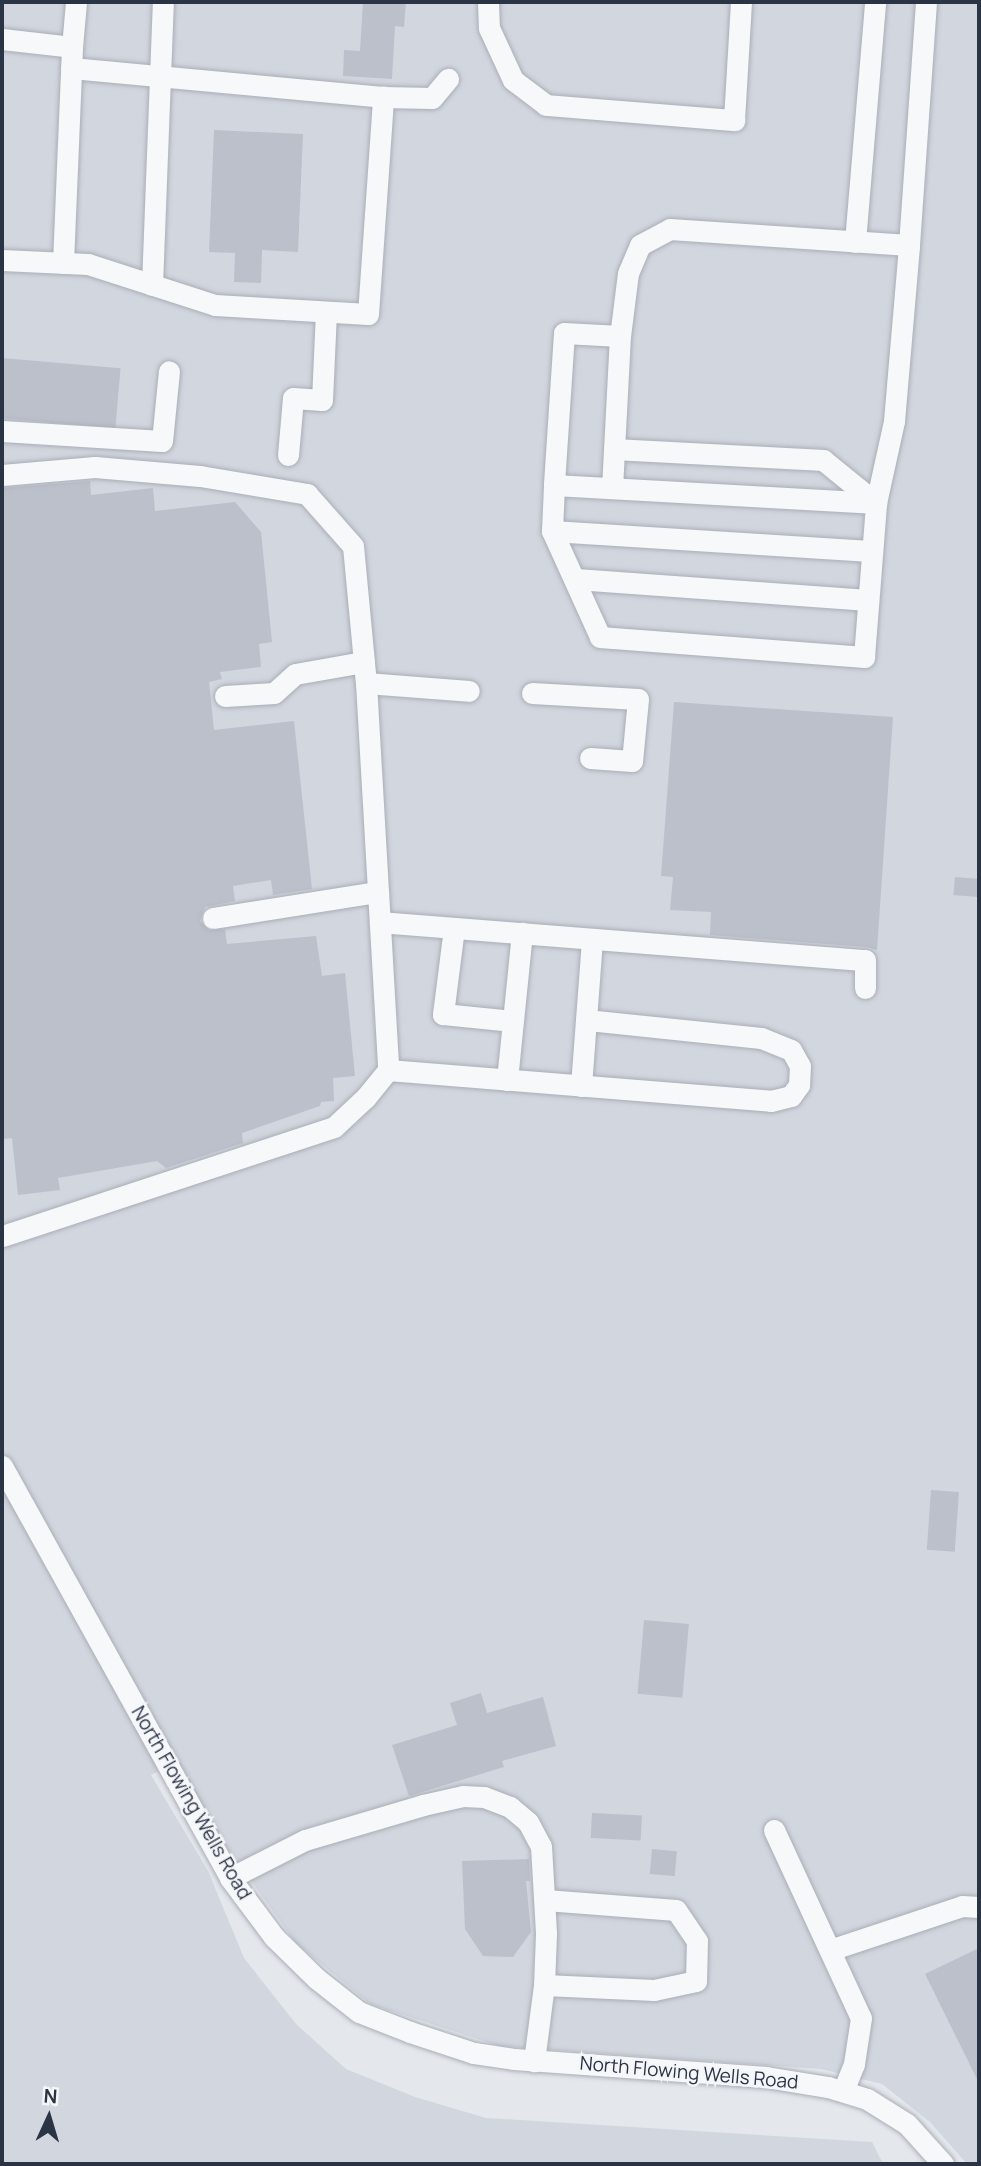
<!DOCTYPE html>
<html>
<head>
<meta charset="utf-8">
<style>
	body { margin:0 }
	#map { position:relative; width:981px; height:2166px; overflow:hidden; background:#e4e7ec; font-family:Manrope,sans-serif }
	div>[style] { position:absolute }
	.built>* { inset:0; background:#d2d6de }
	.building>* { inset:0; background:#bbc0ca; transform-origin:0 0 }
	.roads { filter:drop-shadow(0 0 2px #a9aeb7) drop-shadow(0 0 2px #a9aeb7) }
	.minor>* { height:21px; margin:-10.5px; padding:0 10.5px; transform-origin:10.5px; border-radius:10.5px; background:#f7f8fa }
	span { translate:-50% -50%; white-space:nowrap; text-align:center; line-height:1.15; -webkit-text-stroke:5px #f4f6f9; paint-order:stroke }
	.street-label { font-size:19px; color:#2b3445 }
	.frame { position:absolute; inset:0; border:4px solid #2b3445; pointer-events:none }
	.north { position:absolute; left:14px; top:2082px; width:70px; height:70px; -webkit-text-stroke:5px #f4f6f9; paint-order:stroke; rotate:4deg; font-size:19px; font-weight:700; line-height:28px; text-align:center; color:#2b3445 }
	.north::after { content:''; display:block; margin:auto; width:24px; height:32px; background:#2b3445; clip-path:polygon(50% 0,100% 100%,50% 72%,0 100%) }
</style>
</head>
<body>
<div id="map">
	<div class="built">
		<div style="clip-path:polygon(2px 2px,979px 2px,979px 2164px,967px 2164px,930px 2122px,882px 2084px,821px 2069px,499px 2046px,370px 2004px,296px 1943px,223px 1842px,178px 1761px,151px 1775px,208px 1871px,244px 1958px,296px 2024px,346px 2069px,415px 2097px,486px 2118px,872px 2142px,883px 2164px,2px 2164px)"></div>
	</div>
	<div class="building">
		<div style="clip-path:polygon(363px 2px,406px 2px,404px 27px,395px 26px,392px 79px,343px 76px,344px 50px,360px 51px)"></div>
		<div style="clip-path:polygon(214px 130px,303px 134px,298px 252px,262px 250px,261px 283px,234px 282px,235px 253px,209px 252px)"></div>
		<div style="left:2px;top:358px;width:119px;height:60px;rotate:5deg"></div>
		<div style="clip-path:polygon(90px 481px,91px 495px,153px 488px,155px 511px,235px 502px,261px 532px,272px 642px,259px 644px,261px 667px,220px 672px,222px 679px,209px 682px,214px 730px,294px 721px,312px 889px,273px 895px,271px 880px,233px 886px,235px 901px,205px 907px,200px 921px,209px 930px,225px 929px,227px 944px,316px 936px,322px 976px,345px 973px,355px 1076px,333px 1078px,334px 1101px,321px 1102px,320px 1106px,242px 1133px,243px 1143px,166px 1168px,157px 1161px,58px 1178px,60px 1190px,18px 1195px,12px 1138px,2px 1139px,2px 488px)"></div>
		<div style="clip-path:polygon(674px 702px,893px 717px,877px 950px,866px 947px,710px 935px,711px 912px,670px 910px,673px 877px,661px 876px)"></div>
		<div style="left:955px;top:877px;width:24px;height:18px;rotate:5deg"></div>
		<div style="left:931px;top:1490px;width:28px;height:60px;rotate:4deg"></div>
		<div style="left:644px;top:1620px;width:45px;height:74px;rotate:5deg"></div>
		<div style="clip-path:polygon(481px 1693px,487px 1713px,543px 1697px,556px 1746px,502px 1761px,504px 1767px,409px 1796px,392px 1745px,457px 1725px,450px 1703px)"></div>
		<div style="left:592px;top:1813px;width:50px;height:25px;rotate:3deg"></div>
		<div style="left:652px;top:1849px;width:25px;height:25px;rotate:5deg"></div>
		<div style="clip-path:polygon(529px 1859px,530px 1881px,526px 1881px,531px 1932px,513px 1957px,483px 1956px,465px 1929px,462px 1861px)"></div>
		<div style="clip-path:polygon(979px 1948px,979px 2083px,925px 1974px)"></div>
	</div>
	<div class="roads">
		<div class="minor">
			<div style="left:488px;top:2px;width:26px;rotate:88deg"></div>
			<div style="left:489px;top:28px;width:57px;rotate:65.2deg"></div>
			<div style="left:513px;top:80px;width:41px;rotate:37.1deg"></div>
			<div style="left:546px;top:105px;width:189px;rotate:4.6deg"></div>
			<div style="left:734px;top:120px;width:118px;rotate:-86.6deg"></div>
			<div style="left:2px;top:39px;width:70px;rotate:6.5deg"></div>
			<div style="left:72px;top:47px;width:45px;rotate:-84.9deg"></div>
			<div style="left:71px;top:68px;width:313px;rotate:5.3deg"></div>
			<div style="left:855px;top:242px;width:241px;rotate:-85.2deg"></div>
			<div style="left:909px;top:245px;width:240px;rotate:-176.2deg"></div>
			<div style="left:670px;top:229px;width:34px;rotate:152deg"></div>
			<div style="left:640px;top:245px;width:30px;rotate:113deg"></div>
			<div style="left:628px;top:273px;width:64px;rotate:97.2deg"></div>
			<div style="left:620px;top:336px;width:56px;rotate:-176.9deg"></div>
			<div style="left:564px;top:333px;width:152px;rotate:93.8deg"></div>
			<div style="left:554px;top:485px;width:323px;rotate:3.2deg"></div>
			<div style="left:876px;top:503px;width:84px;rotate:-77.6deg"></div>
			<div style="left:894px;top:421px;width:177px;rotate:-85.1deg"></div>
			<div style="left:909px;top:245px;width:244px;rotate:-86deg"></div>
			<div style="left:2px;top:260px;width:86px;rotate:2.7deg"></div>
			<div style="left:88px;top:264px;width:133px;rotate:17.9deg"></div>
			<div style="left:215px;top:305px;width:153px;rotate:3.4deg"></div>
			<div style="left:368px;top:314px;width:218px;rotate:-86deg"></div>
			<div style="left:383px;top:97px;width:49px;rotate:1.2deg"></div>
			<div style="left:432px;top:98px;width:25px;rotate:-50deg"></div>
			<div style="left:63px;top:263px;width:216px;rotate:-87.6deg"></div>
			<div style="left:152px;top:285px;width:283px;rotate:-87.8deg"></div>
			<div style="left:2px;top:431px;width:160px;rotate:3.6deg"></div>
			<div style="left:162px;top:441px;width:70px;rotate:-84.3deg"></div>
			<div style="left:288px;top:455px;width:57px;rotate:-85deg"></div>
			<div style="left:293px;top:398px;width:29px;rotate:4deg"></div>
			<div style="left:322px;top:400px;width:88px;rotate:-87.4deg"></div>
			<div style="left:2px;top:475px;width:93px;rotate:-4.9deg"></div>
			<div style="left:95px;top:467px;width:105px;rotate:4.9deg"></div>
			<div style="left:200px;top:476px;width:109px;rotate:9.5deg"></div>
			<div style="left:307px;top:494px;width:69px;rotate:48.5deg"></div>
			<div style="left:353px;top:546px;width:138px;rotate:84.6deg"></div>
			<div style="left:366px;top:683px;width:388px;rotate:86.7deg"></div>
			<div style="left:388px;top:1070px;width:36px;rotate:129deg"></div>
			<div style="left:365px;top:1098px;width:42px;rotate:136.9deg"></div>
			<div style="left:334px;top:1127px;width:349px;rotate:161.8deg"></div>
			<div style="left:554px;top:485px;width:46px;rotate:92.5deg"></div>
			<div style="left:552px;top:531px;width:116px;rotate:65.6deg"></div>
			<div style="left:600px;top:637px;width:265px;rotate:4.3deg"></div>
			<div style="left:864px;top:657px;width:154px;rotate:-85.5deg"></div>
			<div style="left:876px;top:503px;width:68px;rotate:-140.9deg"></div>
			<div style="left:823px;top:460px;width:209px;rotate:-177deg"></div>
			<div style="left:612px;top:488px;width:152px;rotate:-87deg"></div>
			<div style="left:552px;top:531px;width:319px;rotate:3.6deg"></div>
			<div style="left:576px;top:579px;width:293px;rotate:4.1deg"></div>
			<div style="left:366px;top:683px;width:103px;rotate:4.4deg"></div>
			<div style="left:532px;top:693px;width:106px;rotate:3.2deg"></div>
			<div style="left:638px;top:699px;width:62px;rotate:95.5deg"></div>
			<div style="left:632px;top:761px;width:42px;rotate:-175.9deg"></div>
			<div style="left:225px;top:696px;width:49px;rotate:-3.5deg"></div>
			<div style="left:274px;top:693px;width:28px;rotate:-42deg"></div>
			<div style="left:295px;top:674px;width:70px;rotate:-9.9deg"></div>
			<div style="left:213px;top:918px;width:167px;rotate:-9deg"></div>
			<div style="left:380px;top:922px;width:486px;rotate:4.5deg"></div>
			<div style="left:865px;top:960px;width:28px;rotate:90deg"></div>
			<div style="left:454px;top:928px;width:87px;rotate:97.3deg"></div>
			<div style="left:443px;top:1014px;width:70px;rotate:5.7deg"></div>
			<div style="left:388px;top:1070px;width:384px;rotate:4.6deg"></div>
			<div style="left:771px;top:1101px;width:21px;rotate:-14deg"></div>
			<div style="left:791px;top:1096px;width:14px;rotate:-54deg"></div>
			<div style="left:799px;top:1085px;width:19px;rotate:-87deg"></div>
			<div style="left:800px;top:1066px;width:18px;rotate:-119deg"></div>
			<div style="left:791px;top:1050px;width:32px;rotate:-158deg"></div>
			<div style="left:761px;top:1038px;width:176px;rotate:-174.1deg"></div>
			<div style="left:507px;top:1080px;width:148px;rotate:-84.2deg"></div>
			<div style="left:581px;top:1086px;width:147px;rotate:-85.7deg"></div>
			<div style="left:2px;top:1466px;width:471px;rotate:61deg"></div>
			<div style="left:230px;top:1878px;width:74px;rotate:53.3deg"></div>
			<div style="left:274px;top:1937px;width:60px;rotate:44.3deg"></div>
			<div style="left:317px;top:1979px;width:53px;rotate:38.2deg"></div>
			<div style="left:359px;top:2012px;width:55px;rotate:21.4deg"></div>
			<div style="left:410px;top:2032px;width:67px;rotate:18.2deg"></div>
			<div style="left:474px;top:2053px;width:40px;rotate:8.5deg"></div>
			<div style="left:514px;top:2059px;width:253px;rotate:4.1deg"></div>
			<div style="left:766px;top:2077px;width:63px;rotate:9.2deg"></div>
			<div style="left:828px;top:2087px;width:41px;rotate:17.1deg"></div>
			<div style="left:867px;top:2099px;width:47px;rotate:32deg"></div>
			<div style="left:907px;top:2124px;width:54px;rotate:48deg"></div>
			<div style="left:774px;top:1830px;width:207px;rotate:65.2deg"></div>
			<div style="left:861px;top:2018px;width:47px;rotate:98.7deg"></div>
			<div style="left:854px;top:2064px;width:29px;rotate:112deg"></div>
			<div style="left:230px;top:1878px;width:84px;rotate:-26.9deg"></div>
			<div style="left:305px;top:1840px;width:123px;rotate:-16.5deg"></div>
			<div style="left:423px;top:1805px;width:41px;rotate:-12.7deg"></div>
			<div style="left:463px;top:1796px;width:21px;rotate:3deg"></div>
			<div style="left:484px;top:1797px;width:28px;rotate:21deg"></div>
			<div style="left:510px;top:1807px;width:23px;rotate:40deg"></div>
			<div style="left:528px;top:1822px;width:27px;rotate:62deg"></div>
			<div style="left:541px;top:1846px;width:88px;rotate:86.7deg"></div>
			<div style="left:546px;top:1934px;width:51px;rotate:92.2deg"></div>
			<div style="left:544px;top:1985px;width:77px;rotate:97.5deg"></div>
			<div style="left:830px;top:1950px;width:139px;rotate:-18.4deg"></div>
			<div style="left:962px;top:1906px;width:17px;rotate:3deg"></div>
			<div style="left:544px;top:1985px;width:110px;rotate:2.6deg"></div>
			<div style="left:654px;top:1990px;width:43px;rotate:-12.1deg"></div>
			<div style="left:696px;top:1981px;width:40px;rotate:-88.6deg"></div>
			<div style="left:697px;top:1941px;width:37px;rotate:-124deg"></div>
			<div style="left:676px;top:1910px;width:131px;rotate:-175.6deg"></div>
		</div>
	</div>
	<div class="street-label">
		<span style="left:191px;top:1803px;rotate:60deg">North Flowing Wells Road</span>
		<span style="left:689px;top:2073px;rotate:5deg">North Flowing Wells Road</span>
	</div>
	<div class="frame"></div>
	<div class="north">N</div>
</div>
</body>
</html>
